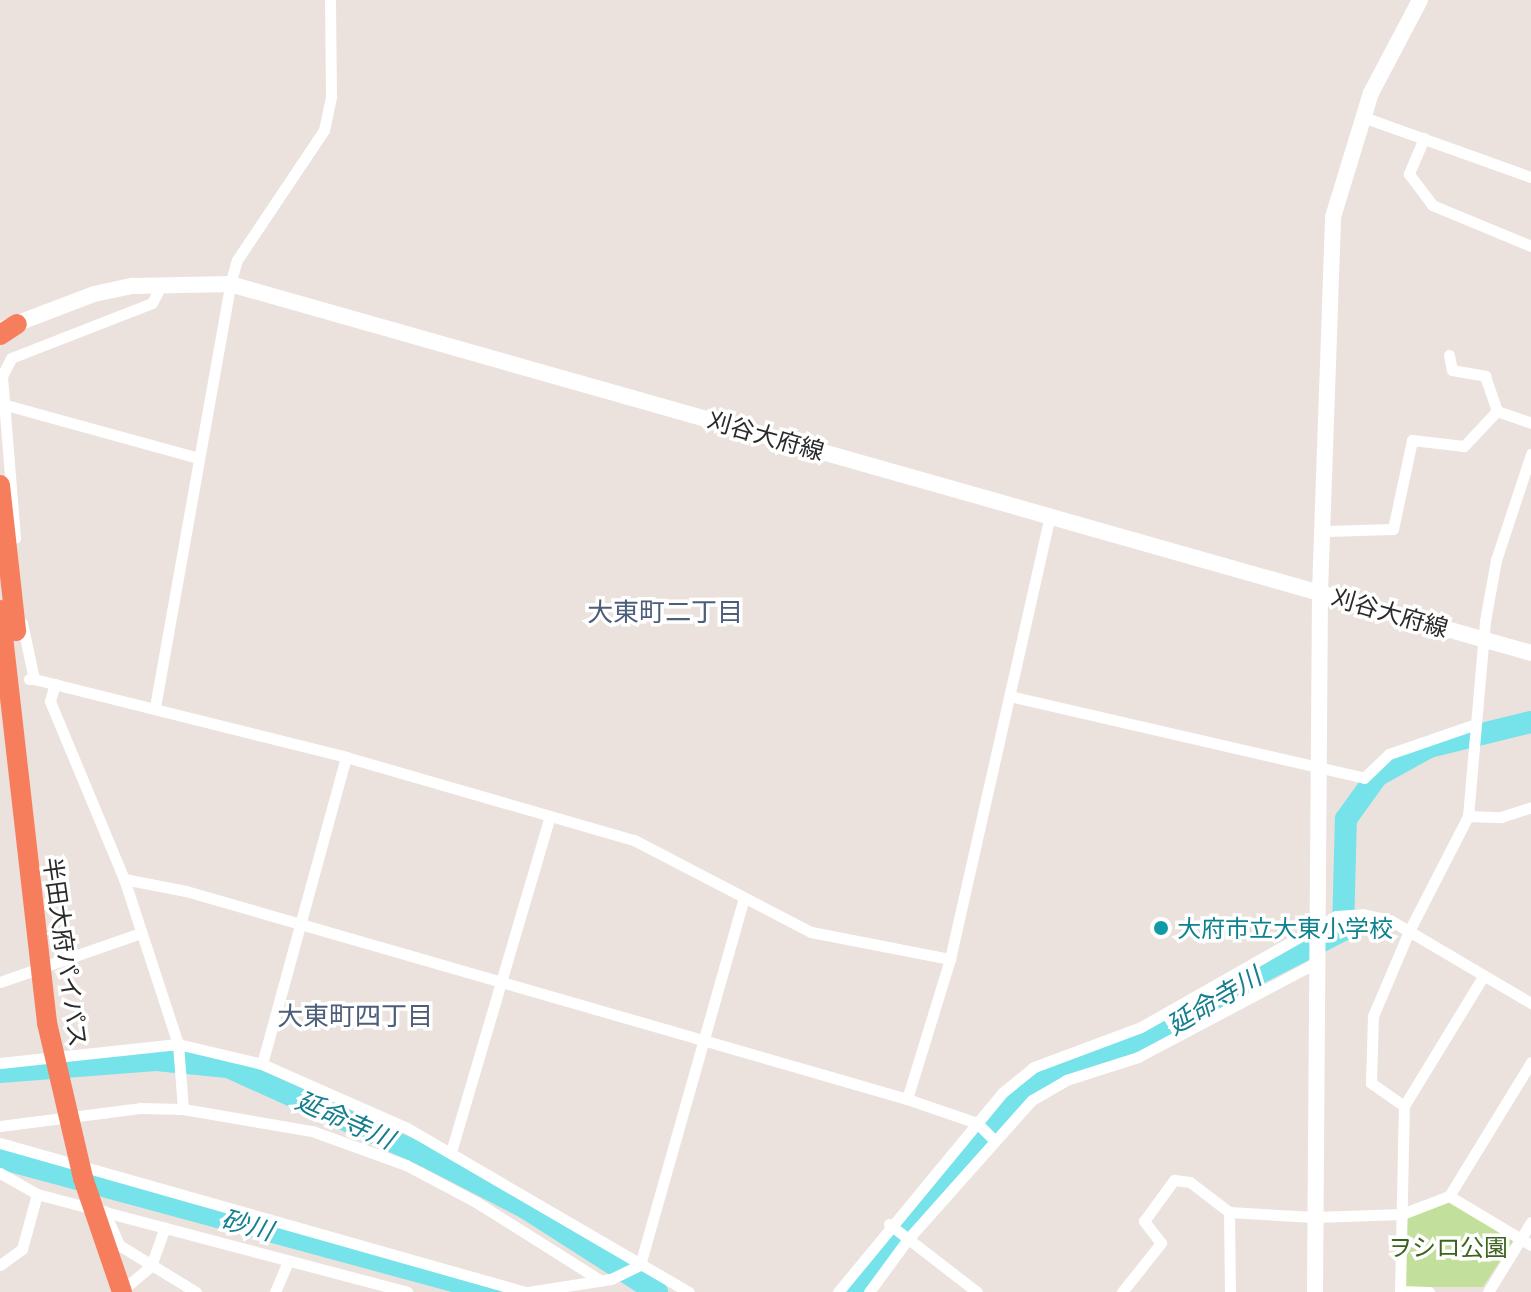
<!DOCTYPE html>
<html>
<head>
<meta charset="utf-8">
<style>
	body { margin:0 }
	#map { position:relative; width:1531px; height:1292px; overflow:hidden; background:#ebe2dd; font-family:Manrope,"Noto Sans JP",sans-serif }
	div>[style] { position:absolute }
	.green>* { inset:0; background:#c2e09c }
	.river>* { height:22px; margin:-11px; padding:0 11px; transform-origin:11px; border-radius:11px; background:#75e3e9 }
	.street>* { height:11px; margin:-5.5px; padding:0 5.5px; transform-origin:5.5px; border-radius:5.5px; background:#fff }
	.secondary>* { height:16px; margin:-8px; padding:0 8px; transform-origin:8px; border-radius:8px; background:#fff }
	.highway>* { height:20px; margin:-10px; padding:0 10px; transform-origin:10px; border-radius:10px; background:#f67e5d }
	.dots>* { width:22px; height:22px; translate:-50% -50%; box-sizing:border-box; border:4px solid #fff; border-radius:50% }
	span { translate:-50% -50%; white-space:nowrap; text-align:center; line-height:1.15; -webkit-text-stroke:7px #fff; paint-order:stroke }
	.street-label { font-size:24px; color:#2a2a2a }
	.culture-label { font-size:24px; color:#0d838f }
	.left { translate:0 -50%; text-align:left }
	.park-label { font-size:24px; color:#3c641e }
	.neighbourhood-label { font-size:26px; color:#4d5e79 }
	.water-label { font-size:26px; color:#147f8e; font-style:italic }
</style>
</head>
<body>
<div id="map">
	<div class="green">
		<div style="clip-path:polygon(1448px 1200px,1513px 1241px,1483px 1287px,1404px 1287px,1407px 1216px)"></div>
	</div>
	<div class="river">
		<div style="left:0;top:1072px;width:156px;rotate:-4.4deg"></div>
		<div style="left:156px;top:1060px;width:72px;rotate:5.6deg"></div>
		<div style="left:228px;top:1067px;width:216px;rotate:24.3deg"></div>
		<div style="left:425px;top:1156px;width:111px;rotate:27.3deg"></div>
		<div style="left:524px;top:1207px;width:158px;rotate:32.6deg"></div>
		<div style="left:0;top:1158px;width:512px;rotate:15.18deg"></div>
		<div style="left:853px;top:1292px;width:108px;rotate:-52.9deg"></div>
		<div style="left:918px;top:1206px;width:157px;rotate:-47.1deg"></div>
		<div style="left:1025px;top:1091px;width:56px;rotate:-30.3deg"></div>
		<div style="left:1073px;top:1063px;width:88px;rotate:-18.6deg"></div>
		<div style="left:1156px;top:1035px;width:101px;rotate:-31.6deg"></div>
		<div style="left:1242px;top:982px;width:114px;rotate:-27.2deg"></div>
		<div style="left:1343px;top:930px;width:111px;rotate:-88.5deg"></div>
		<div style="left:1346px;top:819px;width:53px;rotate:-54.2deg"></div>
		<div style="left:1377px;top:776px;width:60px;rotate:-29.1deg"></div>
		<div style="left:1429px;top:747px;width:105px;rotate:-13.8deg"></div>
	</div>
	<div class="street">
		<div style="left:1363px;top:117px;width:178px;rotate:19.7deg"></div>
		<div style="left:1424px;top:138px;width:39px;rotate:113deg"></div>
		<div style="left:1409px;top:174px;width:39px;rotate:53deg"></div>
		<div style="left:1432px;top:205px;width:107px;rotate:22.5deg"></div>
		<div style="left:1449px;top:355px;width:15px;rotate:79deg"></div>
		<div style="left:1452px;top:370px;width:34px;rotate:10deg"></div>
		<div style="left:1485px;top:376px;width:37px;rotate:71deg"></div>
		<div style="left:1497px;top:411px;width:36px;rotate:19deg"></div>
		<div style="left:6px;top:405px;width:200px;rotate:15.4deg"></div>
		<div style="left:1325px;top:531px;width:68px;rotate:-1.7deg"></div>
		<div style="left:1393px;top:529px;width:91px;rotate:-77.9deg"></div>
		<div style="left:1412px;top:440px;width:52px;rotate:6.6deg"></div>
		<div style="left:1464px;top:446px;width:48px;rotate:-46.7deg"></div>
		<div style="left:15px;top:538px;width:163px;rotate:-94.6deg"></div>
		<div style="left:2px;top:376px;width:20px;rotate:-63deg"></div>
		<div style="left:11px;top:358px;width:151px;rotate:-21.3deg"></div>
		<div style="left:152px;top:303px;width:22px;rotate:-63deg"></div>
		<div style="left:22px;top:623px;width:57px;rotate:77.9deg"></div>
		<div style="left:34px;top:679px;width:5px;rotate:180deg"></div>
		<div style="left:34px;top:679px;width:322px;rotate:14deg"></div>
		<div style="left:346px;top:757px;width:300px;rotate:16.1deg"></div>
		<div style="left:634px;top:840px;width:199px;rotate:27.5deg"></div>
		<div style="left:811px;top:932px;width:142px;rotate:11deg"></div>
		<div style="left:1010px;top:696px;width:363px;rotate:13deg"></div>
		<div style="left:1364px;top:778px;width:35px;rotate:-44deg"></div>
		<div style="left:1389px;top:754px;width:92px;rotate:-19deg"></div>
		<div style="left:155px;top:707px;width:430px;rotate:-79.9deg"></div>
		<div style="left:230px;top:284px;width:25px;rotate:-74deg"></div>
		<div style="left:237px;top:260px;width:156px;rotate:-56.2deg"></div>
		<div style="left:324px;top:130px;width:35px;rotate:-78deg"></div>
		<div style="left:331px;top:96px;width:96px;rotate:-90.6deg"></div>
		<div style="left:1468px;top:816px;width:33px;rotate:2deg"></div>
		<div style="left:1501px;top:817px;width:32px;rotate:-18deg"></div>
		<div style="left:124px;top:879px;width:63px;rotate:11deg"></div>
		<div style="left:186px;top:891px;width:750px;rotate:16.09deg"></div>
		<div style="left:907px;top:1099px;width:74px;rotate:18.9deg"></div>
		<div style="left:977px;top:1123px;width:25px;rotate:45deg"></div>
		<div style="left:0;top:982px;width:149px;rotate:-19.2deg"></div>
		<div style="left:1166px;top:1013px;width:26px;rotate:58deg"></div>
		<div style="left:0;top:1063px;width:179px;rotate:-6.1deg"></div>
		<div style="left:178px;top:1044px;width:174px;rotate:-108.1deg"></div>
		<div style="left:124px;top:879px;width:193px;rotate:-112.6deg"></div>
		<div style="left:50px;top:701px;width:18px;rotate:-74deg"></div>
		<div style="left:262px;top:1064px;width:318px;rotate:-74.7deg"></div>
		<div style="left:907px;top:1099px;width:146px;rotate:-72.9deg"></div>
		<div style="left:950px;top:959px;width:454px;rotate:-77.3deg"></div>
		<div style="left:1404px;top:1106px;width:40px;rotate:-145.1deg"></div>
		<div style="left:1371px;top:1083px;width:67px;rotate:-88.3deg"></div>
		<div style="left:1373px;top:1016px;width:92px;rotate:-67deg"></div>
		<div style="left:1409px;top:931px;width:129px;rotate:-62.8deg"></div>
		<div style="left:1468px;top:816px;width:196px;rotate:-85deg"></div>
		<div style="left:1485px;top:621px;width:62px;rotate:-79.8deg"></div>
		<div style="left:1496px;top:560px;width:112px;rotate:-71.7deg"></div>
		<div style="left:183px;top:1109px;width:65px;rotate:-94.4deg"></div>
		<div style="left:178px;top:1044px;width:86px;rotate:13.4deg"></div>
		<div style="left:262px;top:1064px;width:158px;rotate:23.8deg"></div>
		<div style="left:407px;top:1128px;width:326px;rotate:30.2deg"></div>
		<div style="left:0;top:1126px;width:141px;rotate:-7.3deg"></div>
		<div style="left:140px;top:1108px;width:43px;rotate:1.3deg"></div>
		<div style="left:183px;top:1109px;width:131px;rotate:9.7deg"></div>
		<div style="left:312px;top:1131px;width:100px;rotate:19.9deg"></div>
		<div style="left:406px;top:1165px;width:79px;rotate:27.9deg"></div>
		<div style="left:476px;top:1202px;width:146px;rotate:32.2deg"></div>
		<div style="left:0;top:1143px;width:546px;rotate:15.84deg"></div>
		<div style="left:451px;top:1152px;width:350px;rotate:-73.6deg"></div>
		<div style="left:0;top:1173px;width:43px;rotate:29.6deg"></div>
		<div style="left:37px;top:1194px;width:383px;rotate:14.8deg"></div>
		<div style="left:1449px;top:1196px;width:96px;rotate:30.9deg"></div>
		<div style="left:104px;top:1211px;width:37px;rotate:66deg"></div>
		<div style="left:119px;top:1245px;width:90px;rotate:31.4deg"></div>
		<div style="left:1229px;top:1212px;width:80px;rotate:89.3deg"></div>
		<div style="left:889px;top:1224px;width:111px;rotate:37.7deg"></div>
		<div style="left:0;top:1265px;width:27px;rotate:-36deg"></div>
		<div style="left:22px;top:1249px;width:57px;rotate:-74.7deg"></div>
		<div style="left:1400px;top:1291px;width:29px;rotate:2deg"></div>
		<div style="left:120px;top:1292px;width:40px;rotate:-40deg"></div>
		<div style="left:151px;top:1266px;width:41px;rotate:-70.3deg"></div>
		<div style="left:275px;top:1292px;width:34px;rotate:-67deg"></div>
		<div style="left:528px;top:1292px;width:84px;rotate:-8.9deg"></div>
		<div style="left:611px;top:1279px;width:32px;rotate:-26deg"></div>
		<div style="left:640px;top:1265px;width:382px;rotate:-74.2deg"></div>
		<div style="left:838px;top:1292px;width:258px;rotate:-50.5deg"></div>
		<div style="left:1002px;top:1093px;width:41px;rotate:-39.1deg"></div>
		<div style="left:1034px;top:1067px;width:114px;rotate:-20.5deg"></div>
		<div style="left:1141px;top:1027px;width:224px;rotate:-29.6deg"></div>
		<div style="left:1336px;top:916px;width:27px;rotate:-4deg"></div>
		<div style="left:1363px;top:914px;width:28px;rotate:13deg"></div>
		<div style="left:1390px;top:920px;width:164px;rotate:30.5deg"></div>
		<div style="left:869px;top:1292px;width:66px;rotate:-53.7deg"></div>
		<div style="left:908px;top:1239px;width:186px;rotate:-48.3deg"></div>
		<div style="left:1032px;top:1100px;width:39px;rotate:-30deg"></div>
		<div style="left:1066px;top:1080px;width:76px;rotate:-17.7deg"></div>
		<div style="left:1138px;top:1057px;width:205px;rotate:-27.9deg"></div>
		<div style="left:1122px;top:1292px;width:63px;rotate:-51.5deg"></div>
		<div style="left:1161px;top:1243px;width:28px;rotate:-128deg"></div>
		<div style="left:1144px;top:1221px;width:51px;rotate:-53.8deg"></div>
		<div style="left:1174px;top:1180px;width:16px;rotate:7deg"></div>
		<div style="left:1190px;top:1182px;width:49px;rotate:37.6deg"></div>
		<div style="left:1229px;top:1212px;width:85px;rotate:3.4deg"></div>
		<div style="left:1314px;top:1217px;width:88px;rotate:-2deg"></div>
		<div style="left:1402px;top:1214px;width:50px;rotate:-21deg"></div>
		<div style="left:1449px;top:1196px;width:157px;rotate:-58.5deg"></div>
		<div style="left:1400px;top:1292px;width:186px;rotate:-88.8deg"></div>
		<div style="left:1404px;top:1106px;width:153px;rotate:-58.6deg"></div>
		<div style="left:1488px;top:1292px;width:82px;rotate:-58.4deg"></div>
	</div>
	<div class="secondary">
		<div style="left:5px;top:328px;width:95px;rotate:-20.9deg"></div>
		<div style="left:94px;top:294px;width:40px;rotate:-12deg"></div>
		<div style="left:133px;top:286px;width:97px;rotate:-1.2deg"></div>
		<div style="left:230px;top:284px;width:1352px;rotate:15.83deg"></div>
		<div style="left:1315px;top:1292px;width:700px;rotate:-89.59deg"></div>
		<div style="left:1320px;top:592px;width:375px;rotate:-88deg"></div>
		<div style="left:1333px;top:217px;width:130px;rotate:-73deg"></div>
		<div style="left:1371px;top:93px;width:105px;rotate:-62.2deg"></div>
	</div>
	<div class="highway">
		<div style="left:0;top:335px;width:20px;rotate:-33deg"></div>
		<div style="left:0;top:485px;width:147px;rotate:83.7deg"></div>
		<div style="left:0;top:610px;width:416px;rotate:83.5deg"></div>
		<div style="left:47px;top:1023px;width:159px;rotate:76.9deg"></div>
		<div style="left:83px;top:1178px;width:120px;rotate:71.1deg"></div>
	</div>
	<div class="dots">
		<div style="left:1161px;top:928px;background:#0f9aa8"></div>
	</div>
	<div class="street-label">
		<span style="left:766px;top:435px;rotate:16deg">刈谷大府線</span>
		<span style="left:1390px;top:612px;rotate:16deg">刈谷大府線</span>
		<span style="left:66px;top:952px;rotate:82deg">半田大府パイパス</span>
	</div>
	<div class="culture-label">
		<span class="left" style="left:1177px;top:928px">大府市立大東小学校</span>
	</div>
	<div class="park-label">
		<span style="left:1448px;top:1247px">ヲシロ公園</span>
	</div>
	<div class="neighbourhood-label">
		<span style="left:665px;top:612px">大東町二丁目</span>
		<span style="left:355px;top:1016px">大東町四丁目</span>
	</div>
	<div class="water-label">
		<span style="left:1214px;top:1001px;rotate:-31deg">延命寺川</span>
		<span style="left:345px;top:1120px;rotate:24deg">延命寺川</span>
		<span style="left:247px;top:1225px;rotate:15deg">砂川</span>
	</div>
</div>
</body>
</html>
